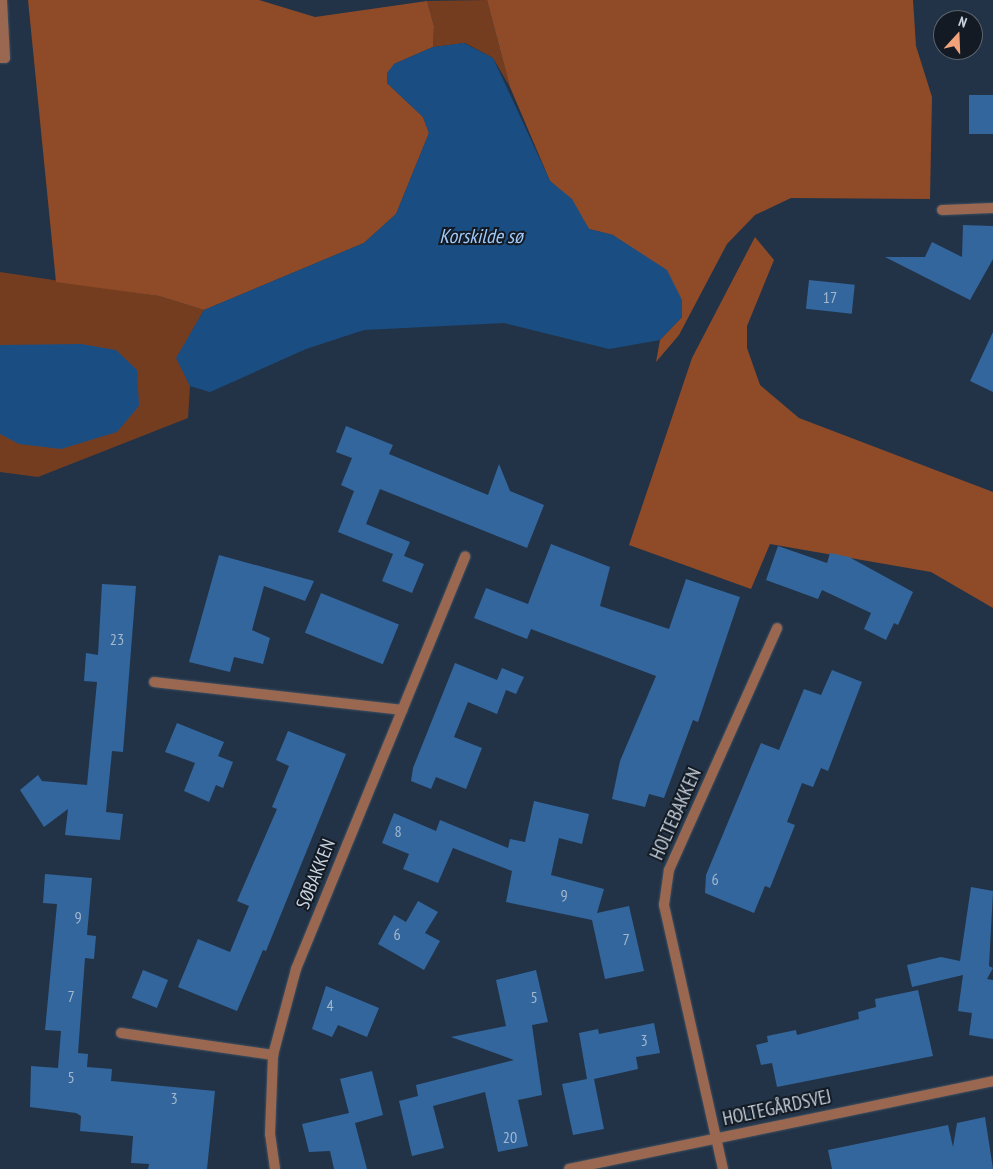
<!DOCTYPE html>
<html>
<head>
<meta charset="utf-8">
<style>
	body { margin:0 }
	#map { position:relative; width:993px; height:1169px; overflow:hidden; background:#223347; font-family:"PT Sans Narrow",sans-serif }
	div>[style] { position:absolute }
	.green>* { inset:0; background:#753d20 }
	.forest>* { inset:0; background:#8f4b28 }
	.water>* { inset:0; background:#1a4e83 }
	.building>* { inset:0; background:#33669d; transform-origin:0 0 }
	.roads { filter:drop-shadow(0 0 1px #405062) drop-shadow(0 0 1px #405062) }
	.street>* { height:10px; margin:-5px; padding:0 5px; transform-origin:5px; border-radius:5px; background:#9a6850 }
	span { translate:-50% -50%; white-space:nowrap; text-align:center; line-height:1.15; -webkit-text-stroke:4px #131a23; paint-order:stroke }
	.number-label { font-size:16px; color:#a3b8ce }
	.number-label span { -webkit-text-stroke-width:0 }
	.street-label { font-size:19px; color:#c8d3df }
	.water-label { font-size:20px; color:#a0c9f9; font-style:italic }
	.north { position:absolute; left:933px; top:10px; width:50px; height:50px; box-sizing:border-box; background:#131a23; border:1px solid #5b646e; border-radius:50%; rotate:20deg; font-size:14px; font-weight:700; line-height:20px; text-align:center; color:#c8d3df }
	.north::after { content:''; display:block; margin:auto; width:18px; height:22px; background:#f1a27b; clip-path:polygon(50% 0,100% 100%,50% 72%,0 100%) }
</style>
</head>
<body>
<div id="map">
	<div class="green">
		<div style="clip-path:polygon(487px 0,510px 87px,493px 58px,465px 43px,433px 47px,434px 26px,427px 1px)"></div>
		<div style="clip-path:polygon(0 272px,159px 296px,204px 310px,177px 358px,190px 386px,188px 418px,38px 477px,0 472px)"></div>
	</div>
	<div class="forest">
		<div style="clip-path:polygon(28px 0,259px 0,315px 17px,427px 1px,434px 26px,433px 47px,394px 64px,387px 83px,423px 117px,429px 133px,396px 214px,364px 243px,204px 310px,159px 296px,56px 282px)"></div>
		<div style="clip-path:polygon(487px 0,913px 0,916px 46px,932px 97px,930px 199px,791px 198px,755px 215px,727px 244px,679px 335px,656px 362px,660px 340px,682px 317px,613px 235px,589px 229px,571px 199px,550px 181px,510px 87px)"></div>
		<div style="clip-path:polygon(755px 237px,774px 260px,747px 326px,747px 348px,760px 385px,799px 418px,993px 492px,993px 608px,931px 572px,770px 544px,751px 589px,629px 545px,692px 358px)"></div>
	</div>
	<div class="water">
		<div style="clip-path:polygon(464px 43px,493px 58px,550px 181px,572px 199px,589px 229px,613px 235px,667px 270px,682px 300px,682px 317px,660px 340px,609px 349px,504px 323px,364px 330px,306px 349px,210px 392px,190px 386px,176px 358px,204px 310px,364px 243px,396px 214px,429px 133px,423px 117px,387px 83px,387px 73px,394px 64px,433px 47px)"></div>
		<div style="clip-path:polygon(81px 344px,116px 350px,137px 370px,139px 406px,117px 432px,61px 449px,19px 444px,0 434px,0 345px)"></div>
	</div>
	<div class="building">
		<div style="left:969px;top:95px;width:24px;height:39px"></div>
		<div style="clip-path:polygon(963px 225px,993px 226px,993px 259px,970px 300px,885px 257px,925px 257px,932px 242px,962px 257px)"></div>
		<div style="left:809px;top:280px;width:46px;height:29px;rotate:6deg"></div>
		<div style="clip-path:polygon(993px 332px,993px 392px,970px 381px)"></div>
		<div style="clip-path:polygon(346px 426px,393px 445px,389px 454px,488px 495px,499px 464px,510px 491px,544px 505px,527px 548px,380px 489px,366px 524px,410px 542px,404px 556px,424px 564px,412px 593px,382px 581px,393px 554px,338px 532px,354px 491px,341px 485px,352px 458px,336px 452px)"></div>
		<div style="clip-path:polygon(551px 544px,610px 567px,600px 606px,669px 629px,686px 579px,740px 597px,698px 722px,693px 720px,664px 798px,649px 794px,645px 807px,612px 799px,620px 761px,656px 676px,531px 629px,527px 639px,474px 618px,486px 588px,528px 604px)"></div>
		<div style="clip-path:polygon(778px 546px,827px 563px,830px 553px,849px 557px,913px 592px,898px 625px,894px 623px,886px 640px,864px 629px,871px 613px,822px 590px,818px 599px,766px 580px)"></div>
		<div style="clip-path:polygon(219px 555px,314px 581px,305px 601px,264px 586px,252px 630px,270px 638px,263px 664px,234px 657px,230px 672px,189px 662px)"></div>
		<div style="clip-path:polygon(102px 584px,136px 586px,123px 752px,112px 751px,106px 812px,123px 814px,120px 840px,65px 835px,68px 809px,44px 827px,20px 790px,38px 775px,42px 781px,87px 785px,97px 682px,84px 681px,86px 653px,98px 655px)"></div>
		<div style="left:321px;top:593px;width:84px;height:43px;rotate:22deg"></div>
		<div style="clip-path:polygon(455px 663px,497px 680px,502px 668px,524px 677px,516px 694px,506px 690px,497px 714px,468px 702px,454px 737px,482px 748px,466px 789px,436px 777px,431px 789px,411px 781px,413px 768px)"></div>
		<div style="clip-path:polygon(832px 670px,862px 682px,828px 771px,821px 768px,813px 787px,802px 783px,787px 822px,795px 825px,770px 888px,765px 886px,754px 913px,705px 893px,706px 875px,761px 743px,779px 750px,804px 689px,821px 695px)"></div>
		<div style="clip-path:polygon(177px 723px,224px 742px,218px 756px,233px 762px,223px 788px,216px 785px,209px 802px,184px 791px,195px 763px,165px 752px)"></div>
		<div style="clip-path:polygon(288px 731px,346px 754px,266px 951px,263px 950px,237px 1011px,178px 987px,198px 939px,230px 952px,249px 906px,237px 901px,277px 809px,272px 807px,289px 766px,276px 760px)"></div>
		<div style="clip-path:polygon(534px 801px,589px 814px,582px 844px,559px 838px,551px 875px,604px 889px,597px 913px,629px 906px,644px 971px,605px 979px,592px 920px,506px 902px,512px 871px,453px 848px,438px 883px,403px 869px,409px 854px,382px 843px,394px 813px,436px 831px,440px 820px,508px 848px,510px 839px,525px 842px)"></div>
		<div style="clip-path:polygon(45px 874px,92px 878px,87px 935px,96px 936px,94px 959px,85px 958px,78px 1053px,88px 1054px,87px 1067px,112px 1069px,111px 1081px,215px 1091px,207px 1169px,148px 1169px,149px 1164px,131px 1163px,133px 1136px,80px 1131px,81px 1116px,76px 1113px,30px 1107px,31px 1066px,58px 1068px,61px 1031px,45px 1030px,57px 904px,43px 903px)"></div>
		<div style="clip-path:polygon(971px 887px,993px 891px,989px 966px,993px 968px,987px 979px,993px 980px,993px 1039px,969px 1035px,972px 1013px,958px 1011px,963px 975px,912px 987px,907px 965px,941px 957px,960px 961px)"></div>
		<div style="clip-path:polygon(418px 901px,438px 912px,425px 933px,440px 941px,424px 970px,378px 944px,394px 915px,406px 922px)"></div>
		<div style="left:143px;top:970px;width:27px;height:30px;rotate:22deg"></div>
		<div style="clip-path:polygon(536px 970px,548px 1022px,532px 1025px,542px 1095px,518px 1100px,528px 1146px,498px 1152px,485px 1092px,433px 1106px,444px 1148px,412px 1156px,399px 1101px,418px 1096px,416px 1085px,514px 1060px,451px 1037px,506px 1026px,496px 980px)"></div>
		<div style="clip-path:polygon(326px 986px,379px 1008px,367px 1037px,338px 1025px,332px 1037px,312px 1029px)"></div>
		<div style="clip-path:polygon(918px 990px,933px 1056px,777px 1087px,772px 1063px,761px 1065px,756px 1045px,768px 1042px,767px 1036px,796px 1030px,797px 1035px,859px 1019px,858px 1012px,876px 1007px,875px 999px)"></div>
		<div style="clip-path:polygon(654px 1023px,660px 1053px,636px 1057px,638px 1069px,594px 1079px,604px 1129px,573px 1135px,562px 1084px,587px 1079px,579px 1033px,598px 1029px,599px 1034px)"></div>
		<div style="clip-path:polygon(372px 1071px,383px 1115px,355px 1123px,367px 1169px,334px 1169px,330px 1151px,309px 1152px,302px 1124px,349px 1113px,340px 1079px)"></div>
		<div style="clip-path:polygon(985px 1117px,993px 1169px,832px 1169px,828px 1150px,948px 1125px,953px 1147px,957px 1123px)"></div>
	</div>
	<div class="roads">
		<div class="street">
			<div style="left:0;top:58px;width:5px"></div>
			<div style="left:5px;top:58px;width:58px;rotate:-93deg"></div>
			<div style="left:942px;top:210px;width:51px;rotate:-2.2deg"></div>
			<div style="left:154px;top:682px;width:250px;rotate:6.4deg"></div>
			<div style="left:121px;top:1033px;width:154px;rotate:8.2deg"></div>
			<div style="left:275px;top:1169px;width:35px;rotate:-98deg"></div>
			<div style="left:270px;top:1134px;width:79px;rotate:-87.8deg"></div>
			<div style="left:273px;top:1055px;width:89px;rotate:-75deg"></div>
			<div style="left:296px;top:969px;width:446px;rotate:-67.7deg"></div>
			<div style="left:569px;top:1169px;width:433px;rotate:-11.7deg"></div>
			<div style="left:723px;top:1169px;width:271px;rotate:-102.6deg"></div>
			<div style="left:664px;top:905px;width:35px;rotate:-82deg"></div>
			<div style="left:669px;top:870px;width:265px;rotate:-65.9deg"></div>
		</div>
	</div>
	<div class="number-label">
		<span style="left:830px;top:297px">17</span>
		<span style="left:117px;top:639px">23</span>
		<span style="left:398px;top:831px">8</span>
		<span style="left:715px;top:879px">6</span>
		<span style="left:564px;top:895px">9</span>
		<span style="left:78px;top:917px">9</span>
		<span style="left:397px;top:934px">6</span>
		<span style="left:626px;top:939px">7</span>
		<span style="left:71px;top:996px">7</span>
		<span style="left:534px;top:997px">5</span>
		<span style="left:330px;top:1005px">4</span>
		<span style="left:644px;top:1040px">3</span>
		<span style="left:71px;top:1077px">5</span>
		<span style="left:174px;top:1098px">3</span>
		<span style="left:510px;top:1137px">20</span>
	</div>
	<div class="street-label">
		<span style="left:676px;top:814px;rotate:-66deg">HOLTEBAKKEN</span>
		<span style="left:316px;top:874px;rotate:-68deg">SØBAKKEN</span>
		<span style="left:777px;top:1108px;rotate:-12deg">HOLTEGÅRDSVEJ</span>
	</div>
	<div class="water-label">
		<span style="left:481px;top:236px">Korskilde sø</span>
	</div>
	<div class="north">N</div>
</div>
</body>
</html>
